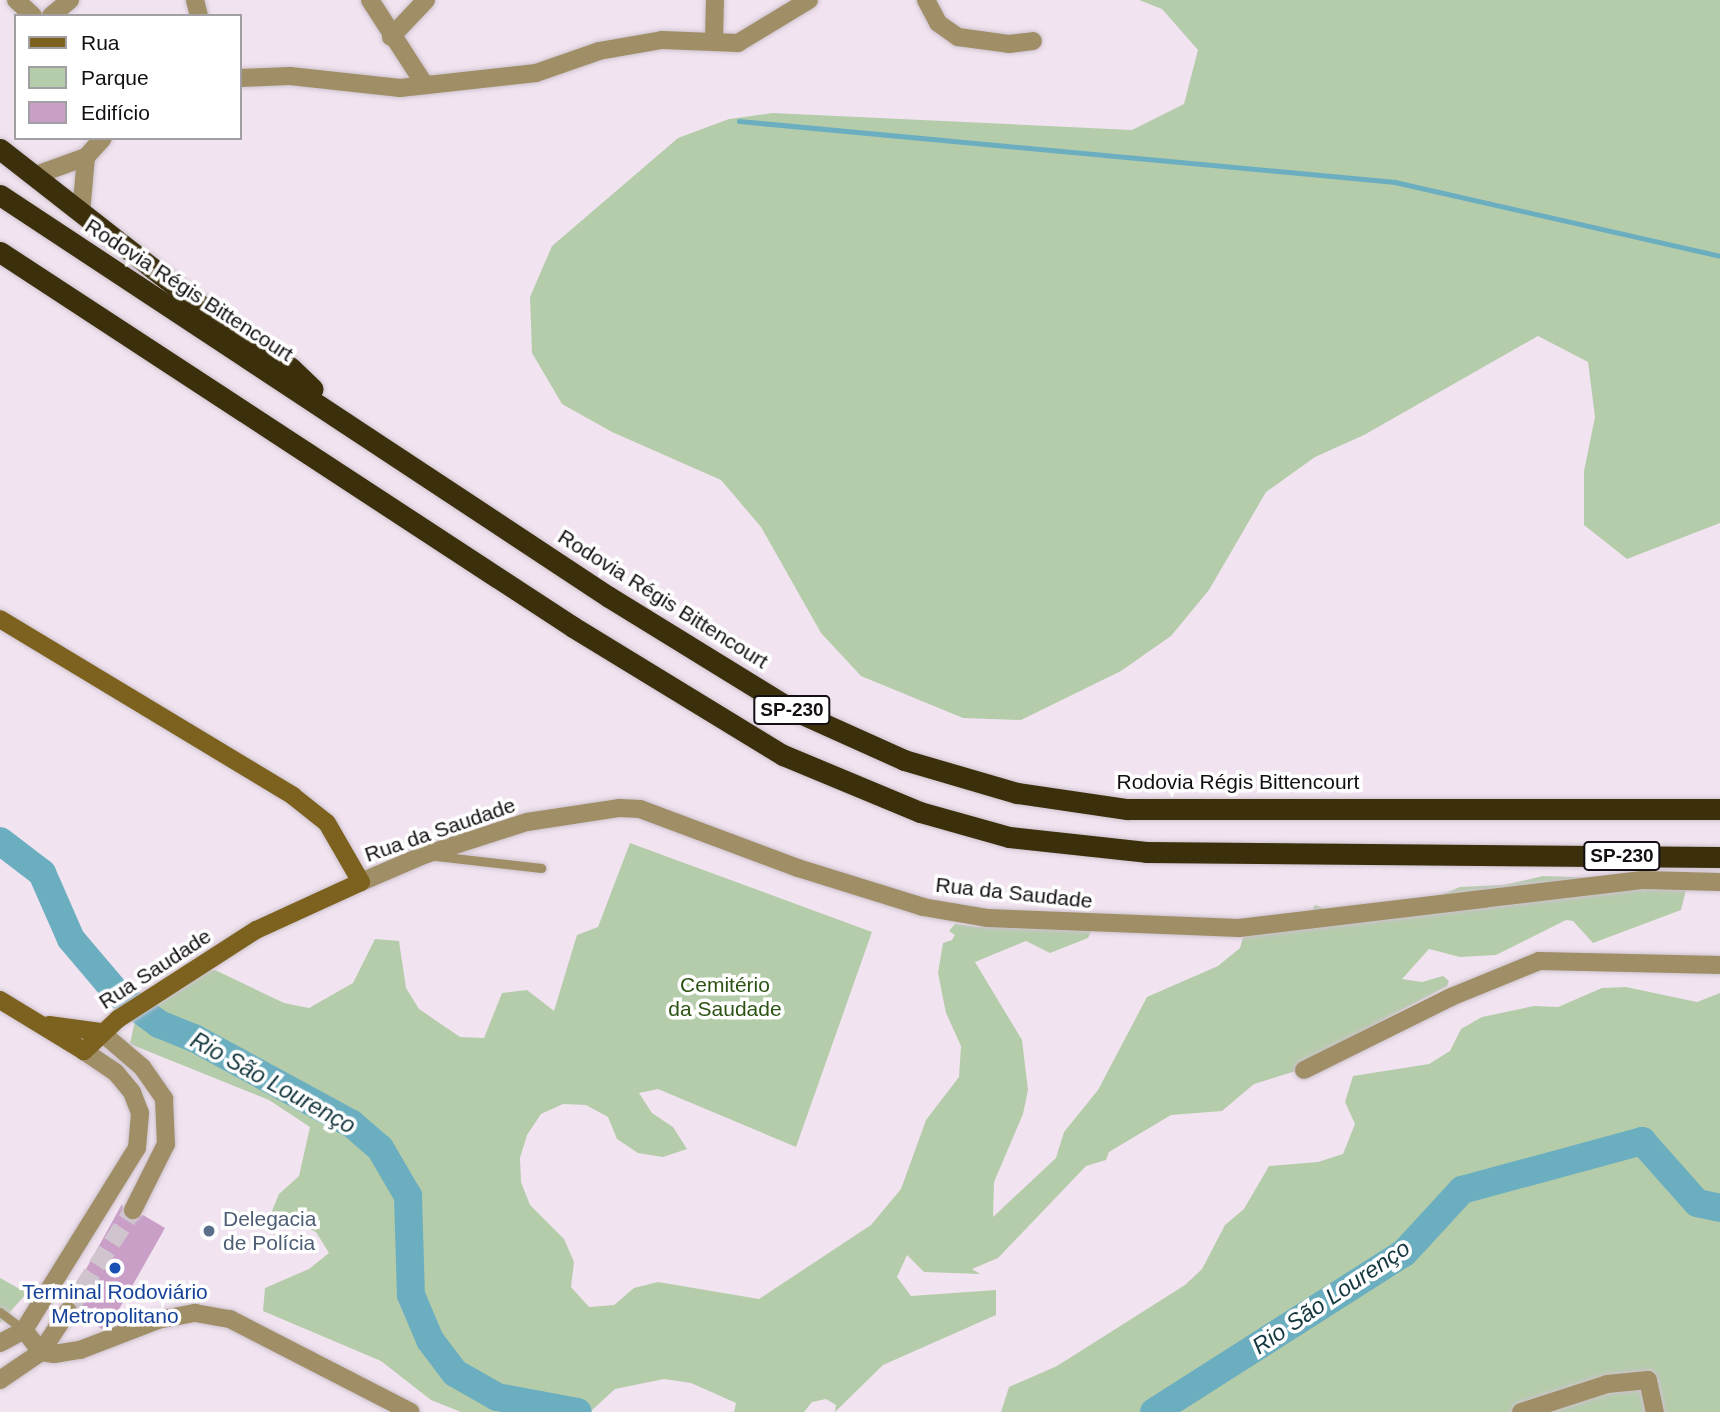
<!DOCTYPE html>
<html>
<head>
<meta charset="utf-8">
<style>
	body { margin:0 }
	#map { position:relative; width:1720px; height:1412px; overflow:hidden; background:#f1e4f0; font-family:Helvetica,sans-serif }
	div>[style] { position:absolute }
	.green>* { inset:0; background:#b5ccab }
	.stream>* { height:4.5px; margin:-2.25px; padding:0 2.25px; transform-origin:2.25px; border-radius:2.25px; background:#6baec0 }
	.river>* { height:28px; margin:-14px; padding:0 14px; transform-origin:14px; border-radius:14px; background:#6baec0 }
	.building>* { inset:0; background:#c99fc7 }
	.street-tunnel>* { height:18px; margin-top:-9px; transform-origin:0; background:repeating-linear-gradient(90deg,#d0c4cf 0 18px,transparent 0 27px) }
	.roads { filter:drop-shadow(0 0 2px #cdc2cd) drop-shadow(0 0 2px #cdc2cd) }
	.lane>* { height:9px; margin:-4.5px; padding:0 4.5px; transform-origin:4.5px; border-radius:4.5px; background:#9f8e66 }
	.street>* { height:18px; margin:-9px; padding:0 9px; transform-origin:9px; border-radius:9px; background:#9f8e66 }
	.secondary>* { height:18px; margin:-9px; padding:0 9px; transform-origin:9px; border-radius:9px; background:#7c621e }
	.highway>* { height:21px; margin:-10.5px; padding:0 10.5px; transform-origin:10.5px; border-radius:10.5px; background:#3c2f0c }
	.dots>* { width:19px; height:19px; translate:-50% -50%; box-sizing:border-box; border:4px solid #fff; border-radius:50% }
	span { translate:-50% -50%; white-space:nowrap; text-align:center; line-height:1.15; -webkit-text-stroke:7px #fff; paint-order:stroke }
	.shield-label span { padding:2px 5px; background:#fff; border:2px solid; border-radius:5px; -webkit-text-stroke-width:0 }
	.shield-label { font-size:19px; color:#130f13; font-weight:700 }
	.street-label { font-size:21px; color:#130f13 }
	.park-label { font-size:21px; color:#2b5313 }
	.service-label { font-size:21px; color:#4e5e75 }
	.left { translate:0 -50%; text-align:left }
	.transit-label { font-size:21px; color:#164399 }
	.water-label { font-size:23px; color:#16373f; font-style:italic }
	.legend { position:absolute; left:14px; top:14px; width:228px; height:126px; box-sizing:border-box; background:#fff; border:2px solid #a19fa1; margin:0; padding:9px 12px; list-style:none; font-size:21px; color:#130f13 }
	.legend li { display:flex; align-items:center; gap:14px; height:35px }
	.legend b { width:35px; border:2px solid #a19fa1 }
</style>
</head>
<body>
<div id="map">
	<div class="green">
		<div style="clip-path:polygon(1139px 0,1720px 0,1720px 523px,1627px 559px,1584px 525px,1584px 471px,1595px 417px,1588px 362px,1538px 336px,1364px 435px,1315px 457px,1266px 492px,1209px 590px,1171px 636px,1121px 671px,1021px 720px,963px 718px,861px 676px,821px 633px,761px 527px,721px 480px,612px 432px,562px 404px,532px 353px,530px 297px,552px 246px,678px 138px,729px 119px,773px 113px,1132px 130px,1184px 104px,1198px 50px,1162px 9px)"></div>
		<div style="clip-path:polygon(630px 843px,872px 932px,796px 1147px,658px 1089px,639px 1093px,652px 1113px,673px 1127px,687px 1149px,663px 1157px,638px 1153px,617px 1139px,608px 1117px,586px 1105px,563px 1104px,541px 1114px,527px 1135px,520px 1158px,521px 1182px,530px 1205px,564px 1239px,574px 1262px,571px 1287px,589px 1307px,614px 1305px,634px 1288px,658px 1282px,759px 1299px,871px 1225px,901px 1189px,926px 1120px,959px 1077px,961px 1046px,946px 1013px,938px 973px,943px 943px,952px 940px,955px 935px,949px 931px,955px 924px,979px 927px,1043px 915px,1094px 925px,1088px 938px,1050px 953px,1026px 941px,975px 962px,1022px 1040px,1028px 1090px,1023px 1114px,994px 1182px,993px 1217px,1056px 1158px,1064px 1132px,1098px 1090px,1147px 997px,1218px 966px,1240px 948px,1244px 934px,1310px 915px,1315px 905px,1330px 910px,1431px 899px,1460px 887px,1504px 885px,1543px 876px,1681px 881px,1687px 886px,1681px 910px,1593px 943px,1573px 921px,1566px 920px,1496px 955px,1460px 957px,1429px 949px,1402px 979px,1422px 982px,1443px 976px,1449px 981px,1447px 986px,1337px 1044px,1309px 1067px,1254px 1084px,1222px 1111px,1171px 1115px,1109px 1152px,1106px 1160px,1086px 1166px,998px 1258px,972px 1269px,980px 1274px,924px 1272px,907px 1255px,897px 1277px,911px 1296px,996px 1290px,996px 1315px,883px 1365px,835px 1412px,836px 1405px,826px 1399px,812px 1402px,804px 1412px,734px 1412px,736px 1403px,691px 1383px,664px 1379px,615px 1389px,590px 1412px,461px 1412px,431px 1400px,381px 1361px,263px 1311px,265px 1288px,309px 1269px,329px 1253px,316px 1232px,294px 1221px,270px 1216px,279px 1194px,299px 1176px,310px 1127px,269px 1100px,130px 1044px,135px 1020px,148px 999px,190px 973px,215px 970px,284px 1003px,309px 1008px,353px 983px,375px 939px,399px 941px,406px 988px,419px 1009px,460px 1037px,484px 1038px,502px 993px,527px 990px,554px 1011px,577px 935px,598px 927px)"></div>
		<div style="clip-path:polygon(1626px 987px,1697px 1002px,1720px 993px,1720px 1412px,1001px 1412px,1009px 1387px,1057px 1366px,1185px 1285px,1202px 1269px,1225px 1225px,1244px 1209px,1269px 1166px,1318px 1162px,1343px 1154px,1355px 1124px,1345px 1102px,1353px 1076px,1429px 1064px,1450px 1051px,1461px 1029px,1482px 1017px,1534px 1006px,1558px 1007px,1602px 988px)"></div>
		<div style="clip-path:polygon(0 1278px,27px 1293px,0 1323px)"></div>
	</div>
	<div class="stream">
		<div style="left:739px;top:121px;width:659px;rotate:5.31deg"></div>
		<div style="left:1395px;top:182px;width:333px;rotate:12.8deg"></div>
	</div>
	<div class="river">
		<div style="left:0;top:841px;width:53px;rotate:37.3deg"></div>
		<div style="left:42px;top:873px;width:72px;rotate:66.3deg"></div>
		<div style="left:71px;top:939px;width:70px;rotate:49.7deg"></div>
		<div style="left:116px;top:992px;width:54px;rotate:36.7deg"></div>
		<div style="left:159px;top:1024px;width:38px;rotate:22deg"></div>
		<div style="left:194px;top:1038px;width:180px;rotate:28.6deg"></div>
		<div style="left:352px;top:1124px;width:37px;rotate:41deg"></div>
		<div style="left:380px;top:1148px;width:56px;rotate:59.7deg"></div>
		<div style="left:408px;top:1196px;width:99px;rotate:88.3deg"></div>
		<div style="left:411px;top:1295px;width:49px;rotate:67.1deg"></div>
		<div style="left:430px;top:1340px;width:41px;rotate:52.9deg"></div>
		<div style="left:455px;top:1373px;width:48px;rotate:29.7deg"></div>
		<div style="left:497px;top:1397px;width:82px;rotate:10.5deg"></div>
		<div style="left:1154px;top:1412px;width:296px;rotate:-32.5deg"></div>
		<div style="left:1404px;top:1253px;width:86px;rotate:-47.4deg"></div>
		<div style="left:1462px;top:1190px;width:187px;rotate:-15.2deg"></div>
		<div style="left:1642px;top:1141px;width:83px;rotate:48.4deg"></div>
		<div style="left:1697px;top:1203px;width:24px;rotate:12deg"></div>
	</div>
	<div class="building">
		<div style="clip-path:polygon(122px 1204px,127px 1220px,143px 1215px,165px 1228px,109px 1327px,102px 1329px,78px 1316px,78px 1305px,69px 1300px)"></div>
	</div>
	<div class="street-tunnel">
		<div style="left:68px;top:1311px;width:120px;rotate:-57.2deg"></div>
	</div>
	<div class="roads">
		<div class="lane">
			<div style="left:436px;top:856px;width:106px;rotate:6.5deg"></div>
			<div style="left:0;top:1312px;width:30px;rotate:37deg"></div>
		</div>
		<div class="street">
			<div style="left:16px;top:0;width:23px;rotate:43deg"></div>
			<div style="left:195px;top:0;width:16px;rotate:76deg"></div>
			<div style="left:370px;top:0;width:101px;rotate:57.1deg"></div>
			<div style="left:926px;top:0;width:26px;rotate:62deg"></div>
			<div style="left:938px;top:23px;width:24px;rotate:35deg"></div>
			<div style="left:958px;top:37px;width:51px;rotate:7.8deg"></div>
			<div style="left:1009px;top:44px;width:24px;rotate:-7deg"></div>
			<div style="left:51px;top:16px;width:25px;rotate:-40deg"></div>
			<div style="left:391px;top:37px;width:51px;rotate:-46.6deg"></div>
			<div style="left:714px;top:40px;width:40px;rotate:-88.6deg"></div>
			<div style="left:240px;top:78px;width:50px;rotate:-2.3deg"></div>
			<div style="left:290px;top:76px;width:111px;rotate:6.2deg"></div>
			<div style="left:400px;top:88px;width:137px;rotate:-6.3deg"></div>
			<div style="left:536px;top:73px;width:67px;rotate:-19.2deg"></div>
			<div style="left:599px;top:51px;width:64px;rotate:-9.9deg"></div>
			<div style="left:662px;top:40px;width:76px;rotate:2.3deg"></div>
			<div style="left:738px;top:43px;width:83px;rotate:-31.2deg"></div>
			<div style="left:36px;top:175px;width:53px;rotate:-19.8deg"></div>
			<div style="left:86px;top:157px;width:25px;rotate:-48deg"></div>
			<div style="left:81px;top:213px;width:56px;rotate:-84.9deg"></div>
			<div style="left:361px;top:882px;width:69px;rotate:-23.2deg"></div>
			<div style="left:424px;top:855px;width:108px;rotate:-17.8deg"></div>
			<div style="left:527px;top:822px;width:94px;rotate:-8.6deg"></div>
			<div style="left:620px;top:808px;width:20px;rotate:3deg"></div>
			<div style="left:640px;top:809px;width:169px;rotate:20.5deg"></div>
			<div style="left:798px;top:868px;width:131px;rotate:17.3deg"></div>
			<div style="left:923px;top:907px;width:66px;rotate:9.6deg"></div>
			<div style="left:988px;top:918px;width:251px;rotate:2.3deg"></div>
			<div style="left:1239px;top:928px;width:408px;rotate:-6.8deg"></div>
			<div style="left:1644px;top:880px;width:76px;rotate:1.5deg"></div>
			<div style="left:101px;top:1032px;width:54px;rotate:40.5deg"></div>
			<div style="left:142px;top:1067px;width:39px;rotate:55deg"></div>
			<div style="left:164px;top:1099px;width:45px;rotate:87.5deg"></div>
			<div style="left:166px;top:1144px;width:74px;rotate:116.6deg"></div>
			<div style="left:1304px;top:1070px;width:164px;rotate:-26.4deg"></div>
			<div style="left:1451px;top:997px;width:95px;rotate:-22.2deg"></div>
			<div style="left:1539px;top:961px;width:181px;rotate:1.3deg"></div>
			<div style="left:24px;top:1330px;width:28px;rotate:52deg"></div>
			<div style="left:41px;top:1352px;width:13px;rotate:9deg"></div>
			<div style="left:54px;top:1354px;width:26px;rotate:-9deg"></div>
			<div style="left:80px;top:1350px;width:84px;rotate:-21deg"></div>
			<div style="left:158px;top:1320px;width:38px;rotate:-11deg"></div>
			<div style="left:195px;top:1313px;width:36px;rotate:10deg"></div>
			<div style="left:230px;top:1319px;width:203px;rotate:27.2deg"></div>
			<div style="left:0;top:1343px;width:27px;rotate:-28deg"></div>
			<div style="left:24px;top:1330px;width:214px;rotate:-58.2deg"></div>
			<div style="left:137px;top:1148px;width:35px;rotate:-85deg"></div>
			<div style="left:140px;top:1113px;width:22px;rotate:-111deg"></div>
			<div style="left:132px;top:1092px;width:26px;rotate:-130deg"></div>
			<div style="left:115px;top:1072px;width:37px;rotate:-146deg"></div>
			<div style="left:0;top:1380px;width:50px;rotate:-34.3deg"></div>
			<div style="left:41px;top:1352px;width:49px;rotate:-56.6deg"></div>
			<div style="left:1521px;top:1412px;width:90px;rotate:-18deg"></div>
			<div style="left:1607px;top:1384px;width:41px;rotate:-5.6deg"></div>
			<div style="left:1648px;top:1380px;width:33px;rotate:78deg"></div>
		</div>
		<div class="secondary">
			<div style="left:0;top:619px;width:342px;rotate:31.1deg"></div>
			<div style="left:293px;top:796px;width:43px;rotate:38.5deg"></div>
			<div style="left:327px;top:823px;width:68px;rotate:60deg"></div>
			<div style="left:361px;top:882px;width:115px;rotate:155.4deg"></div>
			<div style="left:256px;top:930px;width:164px;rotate:147.2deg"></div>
			<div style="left:118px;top:1019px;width:47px;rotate:136.7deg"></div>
			<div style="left:84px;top:1051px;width:98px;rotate:-148.7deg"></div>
			<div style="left:49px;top:1025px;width:52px;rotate:7.7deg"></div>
		</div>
		<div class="highway">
			<div style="left:0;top:149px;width:250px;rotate:38deg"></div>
			<div style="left:197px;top:303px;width:114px;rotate:34.7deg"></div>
			<div style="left:291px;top:368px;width:30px;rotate:44deg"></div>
			<div style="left:0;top:195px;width:730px;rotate:33.43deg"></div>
			<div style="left:609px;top:597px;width:216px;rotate:31.6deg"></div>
			<div style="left:793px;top:710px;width:122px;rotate:24.2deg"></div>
			<div style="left:904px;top:760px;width:118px;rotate:16.3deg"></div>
			<div style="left:1017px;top:793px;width:111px;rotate:8.3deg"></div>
			<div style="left:1127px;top:809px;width:593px"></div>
			<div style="left:0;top:252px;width:685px;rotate:33.2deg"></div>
			<div style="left:573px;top:627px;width:246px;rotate:31.4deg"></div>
			<div style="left:783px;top:755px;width:148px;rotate:22.6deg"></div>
			<div style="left:920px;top:812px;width:92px;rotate:15.7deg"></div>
			<div style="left:1009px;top:837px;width:138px;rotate:6.2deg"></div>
			<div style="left:1146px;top:852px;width:574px;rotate:0.5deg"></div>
		</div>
	</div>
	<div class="dots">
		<div style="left:209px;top:1231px;background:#5c6f8a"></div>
		<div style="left:115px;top:1268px;background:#1a4fb4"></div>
	</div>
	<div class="shield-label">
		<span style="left:792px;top:710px">SP-230</span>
		<span style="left:1622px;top:856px">SP-230</span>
	</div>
	<div class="street-label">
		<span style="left:189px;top:290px;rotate:33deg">Rodovia Régis Bittencourt</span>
		<span style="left:663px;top:599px;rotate:32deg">Rodovia Régis Bittencourt</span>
		<span style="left:1238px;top:782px">Rodovia Régis Bittencourt</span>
		<span style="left:440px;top:830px;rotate:-19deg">Rua da Saudade</span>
		<span style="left:1014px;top:893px;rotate:6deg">Rua da Saudade</span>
		<span style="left:155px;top:969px;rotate:-33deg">Rua Saudade</span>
	</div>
	<div class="park-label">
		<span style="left:725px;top:997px">Cemitério<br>da Saudade</span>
	</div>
	<div class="service-label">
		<span class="left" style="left:223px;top:1231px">Delegacia<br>de Polícia</span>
	</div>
	<div class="transit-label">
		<span style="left:115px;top:1304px">Terminal Rodoviário<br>Metropolitano</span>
	</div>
	<div class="water-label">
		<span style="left:273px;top:1083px;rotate:29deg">Rio São Lourenço</span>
		<span style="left:1331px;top:1297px;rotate:-34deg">Rio São Lourenço</span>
	</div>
	<ul class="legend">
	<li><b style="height:9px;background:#7c621e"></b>Rua</li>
	<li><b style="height:19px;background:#b5ccab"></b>Parque</li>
	<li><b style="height:19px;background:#c99fc7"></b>Edifício</li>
	</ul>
</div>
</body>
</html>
